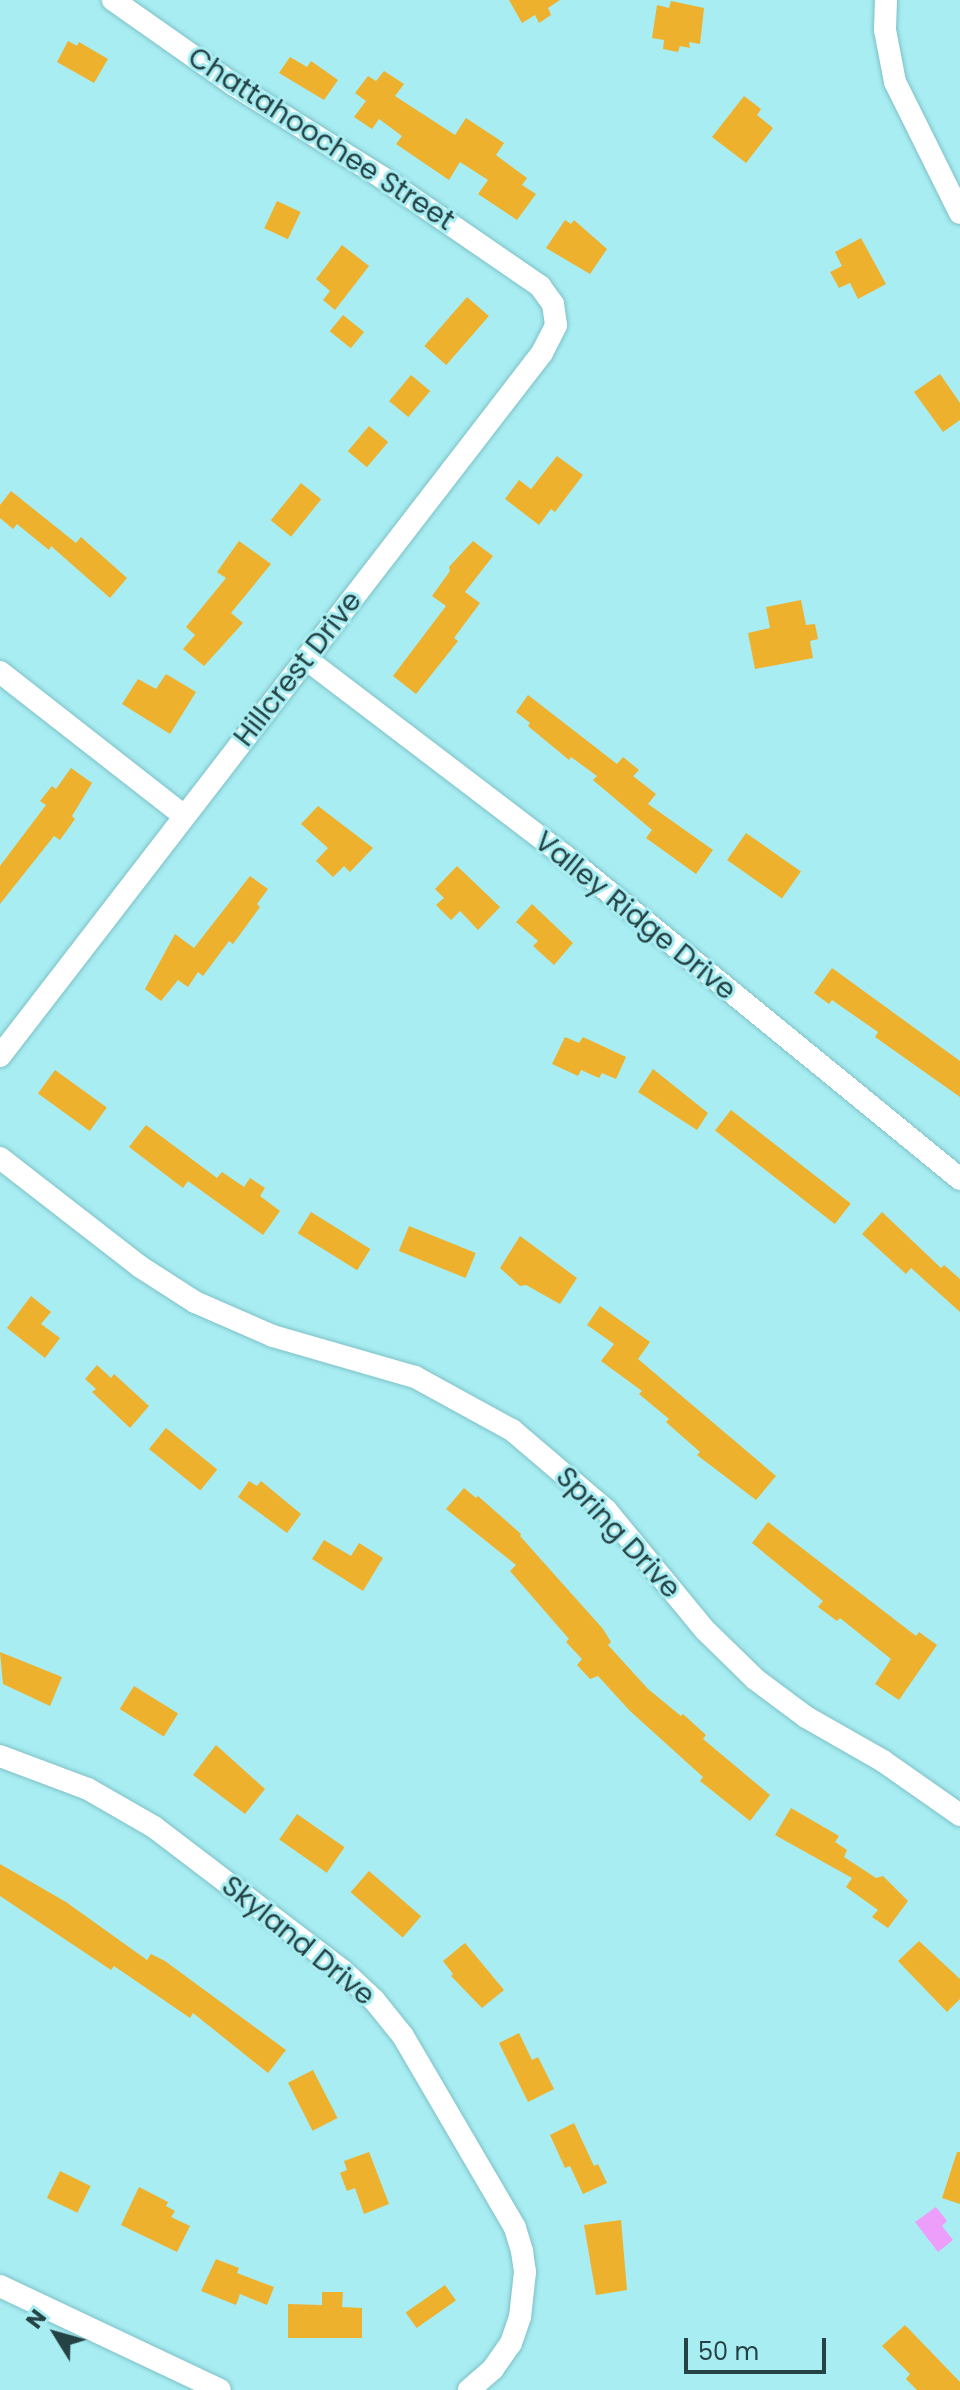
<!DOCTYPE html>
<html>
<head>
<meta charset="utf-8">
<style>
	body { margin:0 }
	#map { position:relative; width:960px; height:2390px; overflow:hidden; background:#a8edf2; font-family:Poppins,sans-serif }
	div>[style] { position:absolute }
	.water>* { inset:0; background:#ed9dfa }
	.building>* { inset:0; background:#edb12e; transform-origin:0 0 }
	.roads { filter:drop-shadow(0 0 2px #7ec1c7) drop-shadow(0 0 2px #7ec1c7) }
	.street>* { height:22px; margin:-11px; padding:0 11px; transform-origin:11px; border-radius:11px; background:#fff }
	span { translate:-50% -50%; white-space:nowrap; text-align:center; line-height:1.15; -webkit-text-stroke:6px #a8edf2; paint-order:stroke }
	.street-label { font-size:28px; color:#254244 }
	.north { position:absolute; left:16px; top:2294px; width:80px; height:80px; -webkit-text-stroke:6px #a8edf2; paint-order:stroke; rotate:307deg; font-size:22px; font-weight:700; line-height:32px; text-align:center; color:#254244 }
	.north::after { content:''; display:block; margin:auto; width:28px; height:36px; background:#254244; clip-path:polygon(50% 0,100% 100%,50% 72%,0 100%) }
	.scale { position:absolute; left:684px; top:2338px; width:142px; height:36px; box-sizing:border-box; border:4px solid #254244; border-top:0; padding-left:10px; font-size:24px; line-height:28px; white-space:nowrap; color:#254244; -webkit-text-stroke:6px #a8edf2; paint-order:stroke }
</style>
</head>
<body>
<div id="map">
	<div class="water">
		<div style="clip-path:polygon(936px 2207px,947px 2221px,942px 2226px,953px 2240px,938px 2252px,915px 2222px)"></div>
	</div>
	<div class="building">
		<div style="clip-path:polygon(509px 0,560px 0,548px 8px,551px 15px,539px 23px,535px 15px,522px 23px)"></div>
		<div style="clip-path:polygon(671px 1px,704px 8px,700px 44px,689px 42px,690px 48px,680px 46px,678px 52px,663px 49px,664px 40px,652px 38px,657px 5px,669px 8px)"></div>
		<div style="clip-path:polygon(68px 41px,77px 46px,79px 42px,108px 59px,94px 83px,57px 62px)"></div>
		<div style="clip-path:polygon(290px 57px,307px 67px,311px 61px,338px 80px,324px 100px,279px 73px)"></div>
		<div style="clip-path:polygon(384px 71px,404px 84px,395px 96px,455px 135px,466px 118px,504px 143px,496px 155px,527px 178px,522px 185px,536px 194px,517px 220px,478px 194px,488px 180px,460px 162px,449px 180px,396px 144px,402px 136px,379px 119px,372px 129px,354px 117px,366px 101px,355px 93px,368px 76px,376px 81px)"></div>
		<div style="clip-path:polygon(744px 96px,761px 109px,757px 115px,773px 128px,746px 163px,712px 137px)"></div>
		<div style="left:277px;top:201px;width:26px;height:30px;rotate:25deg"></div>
		<div style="clip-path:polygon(565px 220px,571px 224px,574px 220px,607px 249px,590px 274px,546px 248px)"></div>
		<div style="clip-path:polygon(861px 238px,886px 284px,858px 299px,850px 283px,839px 288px,830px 272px,842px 266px,835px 252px)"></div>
		<div style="clip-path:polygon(342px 245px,369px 266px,335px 310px,323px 300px,330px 291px,316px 279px)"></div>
		<div style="left:467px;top:297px;width:29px;height:65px;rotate:41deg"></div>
		<div style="left:343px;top:315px;width:27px;height:21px;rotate:39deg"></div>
		<div style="clip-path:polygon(940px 374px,960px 403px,960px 420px,943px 432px,914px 392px)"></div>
		<div style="left:411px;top:375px;width:25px;height:34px;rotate:40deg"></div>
		<div style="left:369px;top:426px;width:25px;height:33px;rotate:40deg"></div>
		<div style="clip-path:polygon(557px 456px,583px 475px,555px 512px,551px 509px,539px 525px,505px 499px,519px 480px,531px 489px)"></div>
		<div style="left:301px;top:483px;width:26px;height:48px;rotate:39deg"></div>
		<div style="clip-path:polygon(11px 491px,76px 543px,81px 537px,127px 578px,110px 598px,51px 546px,49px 550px,17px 524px,13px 529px,0 518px,0 505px)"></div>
		<div style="clip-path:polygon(239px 541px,271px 564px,231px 613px,243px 623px,204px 666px,183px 649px,195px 635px,186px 627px,226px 578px,217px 572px)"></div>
		<div style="clip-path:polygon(473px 541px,493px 556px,465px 592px,480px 603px,454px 638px,458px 641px,416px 694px,393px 676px,446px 606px,432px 596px,450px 571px,449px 567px)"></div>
		<div style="clip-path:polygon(801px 600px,806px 625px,815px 624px,818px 639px,810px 641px,813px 658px,755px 669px,748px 633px,770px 628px,766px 607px)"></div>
		<div style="clip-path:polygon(166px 674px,196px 692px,170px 734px,122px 704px,138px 679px,156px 689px)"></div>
		<div style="clip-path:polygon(528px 695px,617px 764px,623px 757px,639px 770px,633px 776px,656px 794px,648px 804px,713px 850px,696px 874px,646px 838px,652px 830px,593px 780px,597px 776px,571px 757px,569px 760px,528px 726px,530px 723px,516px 712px)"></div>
		<div style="clip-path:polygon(71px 768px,92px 783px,72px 816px,75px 819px,60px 840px,54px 836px,0 904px,0 866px,46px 805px,40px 801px,52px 786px,56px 789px)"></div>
		<div style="clip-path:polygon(318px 806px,373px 848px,350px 872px,344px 866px,333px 877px,316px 861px,328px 848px,301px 824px)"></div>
		<div style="left:746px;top:833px;width:67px;height:33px;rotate:35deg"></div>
		<div style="clip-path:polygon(457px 866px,500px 907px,478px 930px,460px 911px,451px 920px,436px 905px,444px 898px,435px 889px)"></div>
		<div style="clip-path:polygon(250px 876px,268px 889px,257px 904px,260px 907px,233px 944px,229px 941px,203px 976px,198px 972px,188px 987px,178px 980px,161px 1001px,145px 989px,175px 934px,194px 948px)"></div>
		<div style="clip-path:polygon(532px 904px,573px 943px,554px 965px,533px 946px,538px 941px,516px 922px)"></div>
		<div style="clip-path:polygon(832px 968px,960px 1061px,960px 1097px,875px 1037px,878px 1032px,832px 1000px,829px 1004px,814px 993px)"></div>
		<div style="clip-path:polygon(565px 1037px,579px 1043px,583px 1037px,626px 1057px,616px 1079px,602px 1073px,599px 1078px,581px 1070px,578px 1076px,552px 1064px)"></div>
		<div style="clip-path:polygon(653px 1069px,708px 1113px,697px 1130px,638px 1092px)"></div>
		<div style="left:55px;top:1070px;width:64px;height:29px;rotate:36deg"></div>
		<div style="left:731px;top:1110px;width:152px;height:26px;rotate:38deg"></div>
		<div style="clip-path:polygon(146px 1125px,217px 1178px,222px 1172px,244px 1187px,250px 1178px,265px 1188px,260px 1196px,280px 1211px,263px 1235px,188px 1181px,183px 1188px,129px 1147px)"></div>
		<div style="left:311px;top:1212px;width:70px;height:25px;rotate:32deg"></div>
		<div style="clip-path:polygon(882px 1212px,941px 1268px,944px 1265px,960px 1279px,960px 1312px,911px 1268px,906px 1274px,862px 1234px)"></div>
		<div style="left:409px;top:1226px;width:72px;height:27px;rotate:22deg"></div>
		<div style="clip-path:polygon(520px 1236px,577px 1278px,560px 1304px,526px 1285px,520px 1286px,500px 1268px)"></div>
		<div style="clip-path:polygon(31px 1296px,51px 1312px,41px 1324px,60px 1338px,45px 1358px,7px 1328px)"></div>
		<div style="clip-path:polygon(600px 1306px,650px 1342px,638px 1359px,776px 1476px,756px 1500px,697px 1455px,700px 1452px,666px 1422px,669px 1419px,639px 1394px,642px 1391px,601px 1361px,614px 1344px,587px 1325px)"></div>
		<div style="clip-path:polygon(97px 1365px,111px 1378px,114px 1374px,149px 1406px,130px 1428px,92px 1392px,96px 1389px,85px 1379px)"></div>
		<div style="left:166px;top:1428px;width:66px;height:27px;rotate:39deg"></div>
		<div style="clip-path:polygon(249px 1481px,257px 1486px,261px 1481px,301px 1514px,287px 1533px,238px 1497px)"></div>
		<div style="clip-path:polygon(464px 1488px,476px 1498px,478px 1496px,521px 1534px,520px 1536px,603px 1629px,611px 1642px,608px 1645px,648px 1689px,681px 1716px,683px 1714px,706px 1735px,703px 1739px,770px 1795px,750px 1821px,700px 1781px,703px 1777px,630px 1711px,598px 1676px,590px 1679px,577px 1665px,582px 1659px,566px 1642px,569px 1639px,510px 1571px,516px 1565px,446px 1509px)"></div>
		<div style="clip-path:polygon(768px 1522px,916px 1636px,919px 1632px,937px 1645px,899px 1700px,875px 1684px,891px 1659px,840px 1618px,837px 1621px,818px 1607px,823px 1601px,752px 1543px)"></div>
		<div style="clip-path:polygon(324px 1540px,351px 1556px,359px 1543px,383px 1558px,363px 1591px,312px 1559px)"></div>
		<div style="clip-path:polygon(0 1652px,62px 1677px,50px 1706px,3px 1684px)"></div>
		<div style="left:134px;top:1686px;width:52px;height:27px;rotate:32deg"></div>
		<div style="clip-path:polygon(216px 1745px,265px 1789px,245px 1814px,193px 1775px)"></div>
		<div style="clip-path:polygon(791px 1808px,839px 1836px,835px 1842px,847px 1850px,844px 1857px,876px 1878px,883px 1876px,908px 1901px,888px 1928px,872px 1917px,878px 1910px,846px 1887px,852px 1878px,775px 1835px)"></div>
		<div style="left:297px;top:1814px;width:58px;height:31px;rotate:35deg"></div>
		<div style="clip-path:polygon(0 1864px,66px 1902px,147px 1960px,151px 1954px,165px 1961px,286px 2050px,268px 2073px,193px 2013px,190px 2018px,114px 1966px,111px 1970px,0 1896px)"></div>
		<div style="left:369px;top:1871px;width:69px;height:28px;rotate:41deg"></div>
		<div style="clip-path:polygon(919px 1941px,960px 1979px,960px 1999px,947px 2012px,898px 1961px)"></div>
		<div style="clip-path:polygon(465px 1943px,504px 1990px,482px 2008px,451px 1976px,453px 1974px,443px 1961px)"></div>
		<div style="clip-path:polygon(519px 2033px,532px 2060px,538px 2057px,554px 2089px,528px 2102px,499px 2043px)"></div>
		<div style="left:313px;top:2070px;width:54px;height:28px;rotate:63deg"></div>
		<div style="clip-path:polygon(574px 2123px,594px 2166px,598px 2164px,607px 2183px,583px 2194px,570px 2166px,565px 2168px,550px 2135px)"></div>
		<div style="clip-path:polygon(369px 2152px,389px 2204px,364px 2214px,355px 2188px,347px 2191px,340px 2173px,347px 2170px,344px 2161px)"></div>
		<div style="clip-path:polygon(957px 2152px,960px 2152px,960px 2204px,942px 2198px)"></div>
		<div style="left:60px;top:2171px;width:34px;height:30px;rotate:26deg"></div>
		<div style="clip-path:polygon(139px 2187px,168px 2202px,166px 2206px,175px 2211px,171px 2217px,190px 2226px,177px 2252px,121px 2225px)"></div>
		<div style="clip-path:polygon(621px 2220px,627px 2290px,596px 2295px,584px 2225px)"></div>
		<div style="clip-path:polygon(216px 2259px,239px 2268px,237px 2273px,274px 2287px,267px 2305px,240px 2294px,236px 2305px,201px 2291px)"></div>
		<div style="left:445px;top:2285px;width:19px;height:48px;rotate:55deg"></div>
		<div style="clip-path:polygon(322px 2292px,343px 2292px,342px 2307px,362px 2308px,362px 2338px,288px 2338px,288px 2304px,322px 2305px)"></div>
		<div style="clip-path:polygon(905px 2325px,960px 2382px,960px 2390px,917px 2390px,906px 2379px,910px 2374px,882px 2346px)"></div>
	</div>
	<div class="roads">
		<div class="street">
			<div style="left:886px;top:0;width:30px;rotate:92deg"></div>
			<div style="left:885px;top:30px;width:53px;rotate:79.1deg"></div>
			<div style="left:895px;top:82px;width:146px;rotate:63.6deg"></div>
			<div style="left:306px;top:659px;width:325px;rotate:37.3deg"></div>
			<div style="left:565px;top:856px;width:510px;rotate:39.27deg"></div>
			<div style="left:0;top:672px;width:234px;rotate:38deg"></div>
			<div style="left:0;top:1056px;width:888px;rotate:-52.37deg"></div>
			<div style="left:542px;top:353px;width:31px;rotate:-63deg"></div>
			<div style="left:556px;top:325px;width:21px;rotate:-98deg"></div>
			<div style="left:553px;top:304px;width:22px;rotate:-126deg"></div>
			<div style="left:540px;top:286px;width:191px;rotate:-145.5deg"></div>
			<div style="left:383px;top:178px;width:176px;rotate:-148deg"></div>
			<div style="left:234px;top:85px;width:148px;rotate:-144.9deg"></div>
			<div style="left:0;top:1158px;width:176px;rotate:37.8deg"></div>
			<div style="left:139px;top:1266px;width:67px;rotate:32.7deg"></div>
			<div style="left:195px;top:1302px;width:85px;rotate:23.6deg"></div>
			<div style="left:273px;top:1336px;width:148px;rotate:16.1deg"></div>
			<div style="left:415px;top:1377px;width:111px;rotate:28.7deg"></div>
			<div style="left:512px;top:1430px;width:123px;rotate:40.4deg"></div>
			<div style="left:606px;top:1510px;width:156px;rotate:50.5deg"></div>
			<div style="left:705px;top:1630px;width:70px;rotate:44.4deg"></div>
			<div style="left:755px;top:1679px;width:64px;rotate:36.7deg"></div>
			<div style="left:806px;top:1717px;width:89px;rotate:29.7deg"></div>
			<div style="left:883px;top:1761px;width:94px;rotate:35deg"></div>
			<div style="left:0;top:1756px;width:94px;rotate:20.6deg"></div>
			<div style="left:88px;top:1789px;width:76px;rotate:29.9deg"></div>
			<div style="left:154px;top:1827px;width:236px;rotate:37.3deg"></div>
			<div style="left:342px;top:1970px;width:44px;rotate:43.2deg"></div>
			<div style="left:374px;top:2000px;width:46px;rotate:51.1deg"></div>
			<div style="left:403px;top:2036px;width:222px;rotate:59.7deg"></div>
			<div style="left:515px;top:2228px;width:24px;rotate:73deg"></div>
			<div style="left:522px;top:2251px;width:21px;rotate:82deg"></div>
			<div style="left:525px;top:2272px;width:45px;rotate:96.3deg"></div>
			<div style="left:520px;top:2317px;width:28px;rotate:109deg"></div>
			<div style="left:511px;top:2343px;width:32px;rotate:125deg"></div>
			<div style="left:493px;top:2369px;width:32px;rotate:139deg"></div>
			<div style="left:0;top:2286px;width:243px;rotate:25.3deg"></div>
		</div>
	</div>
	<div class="street-label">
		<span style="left:321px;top:139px;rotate:33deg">Chattahoochee Street</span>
		<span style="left:298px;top:669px;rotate:-52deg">Hillcrest Drive</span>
		<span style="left:635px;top:916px;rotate:39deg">Valley Ridge Drive</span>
		<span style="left:618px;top:1533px;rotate:47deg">Spring Drive</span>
		<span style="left:298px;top:1941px;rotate:39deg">Skyland Drive</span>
	</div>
	<div class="north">N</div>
	<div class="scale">50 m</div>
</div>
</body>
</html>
